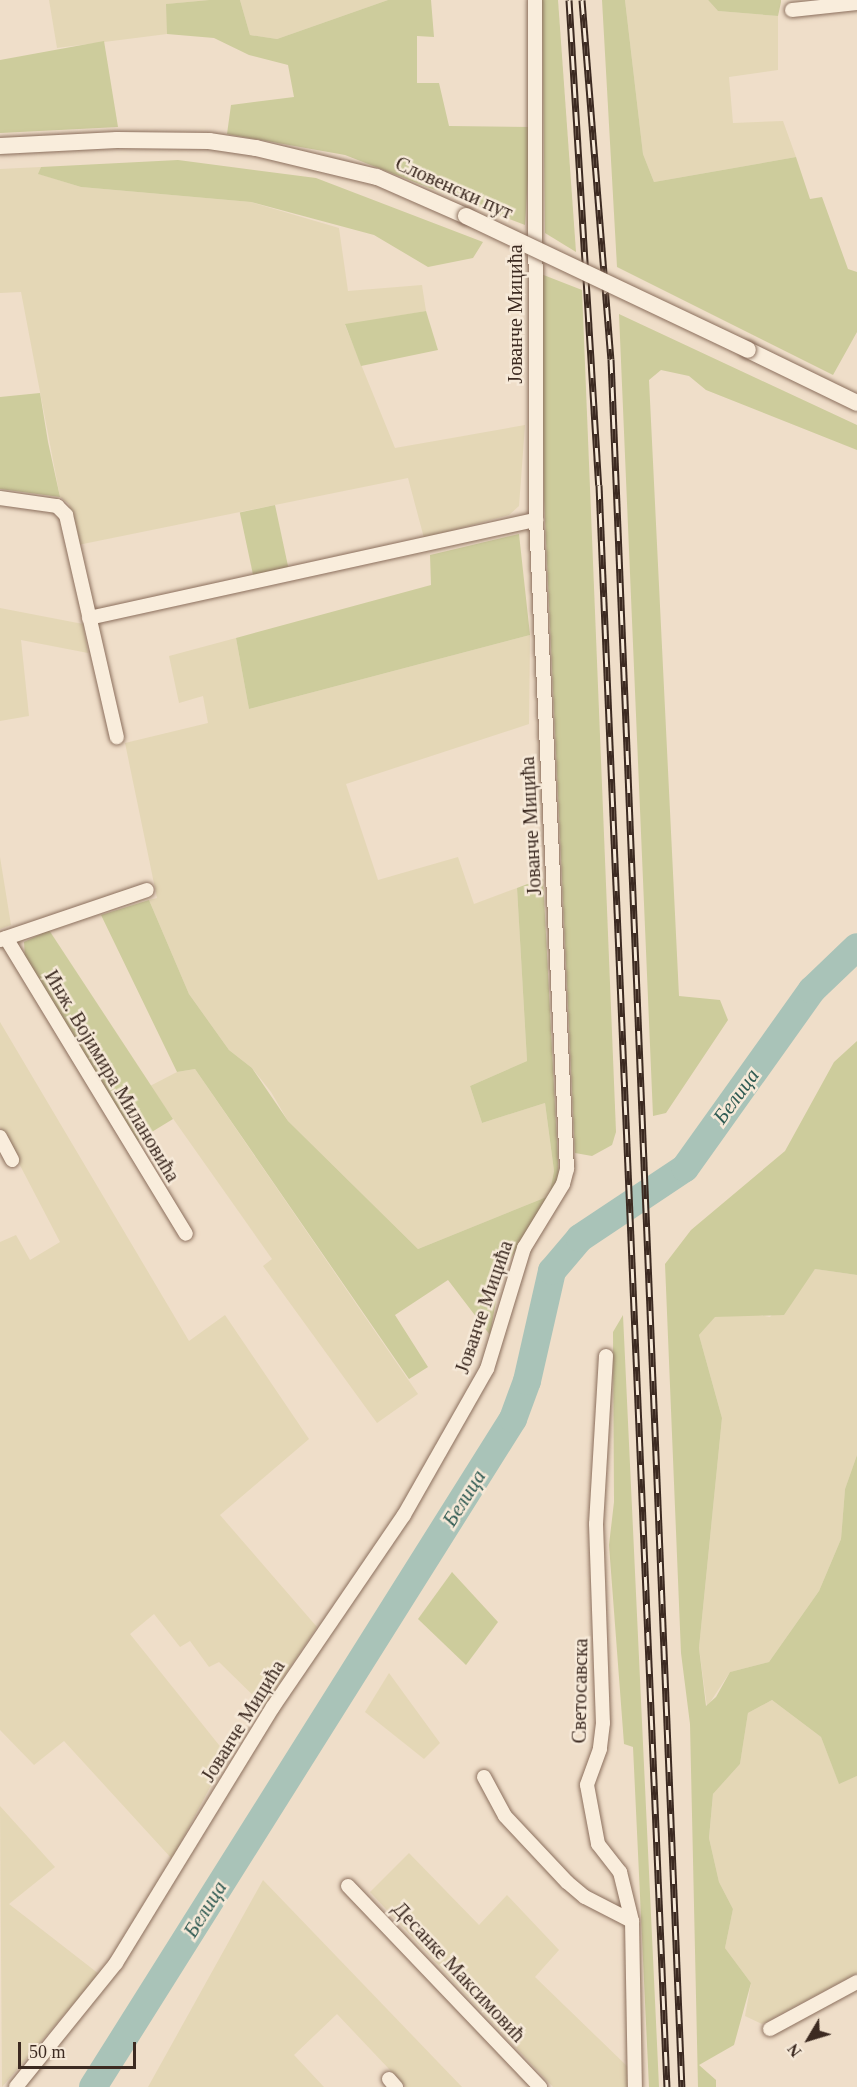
<!DOCTYPE html>
<html>
<head>
<meta charset="utf-8">
<style>
	body { margin:0 }
	#map { position:relative; width:857px; height:2087px; overflow:hidden; background:#efdec9; font-family:"Times New Roman",serif }
	div>[style] { position:absolute }
	.farmland>* { inset:0; background:#e4d7b6 }
	.green>* { inset:0; background:#cdcc9c; transform-origin:0 0 }
	.river>* { height:28px; margin:-14px; padding:0 14px; transform-origin:14px; border-radius:14px; background:#a9c3b8 }
	.roads { filter:drop-shadow(0 0 2px #8b6f5d) drop-shadow(0 0 2px #8b6f5d) }
	.minor>* { height:14px; margin:-7px; padding:0 7px; transform-origin:7px; border-radius:7px; background:#f9eddc }
	.tertiary>* { height:16px; margin:-8px; padding:0 8px; transform-origin:8px; border-radius:8px; background:#f9eddc }
	.rail>* { height:7px; margin-top:-3.5px; transform-origin:0; background:repeating-linear-gradient(90deg,#f6e9d8 0 14px,#3c2a21 0 28px); box-sizing:border-box; border-block:2px solid #3c2a21 }
	.bridges { filter:drop-shadow(0 0 2px #8b6f5d) drop-shadow(0 0 2px #8b6f5d) }
	.tertiary-bridge>* { height:16px; margin:-8px; padding:0 8px; transform-origin:8px; border-radius:8px; background:#f9eddc }
	span { translate:-50% -50%; white-space:nowrap; text-align:center; line-height:1.15; -webkit-text-stroke:5px #f6e9d8; paint-order:stroke }
	.street-label { font-size:20px; color:#3c2a21 }
	.water-label { font-size:21px; color:#305b53; font-style:italic }
	.north { position:absolute; left:779px; top:2009px; width:60px; height:60px; -webkit-text-stroke:4px #f6e9d8; paint-order:stroke; rotate:232deg; font-size:16px; font-weight:700; line-height:24px; text-align:center; color:#3c2a21 }
	.north::after { content:''; display:block; margin:auto; width:21px; height:27px; background:#3c2a21; clip-path:polygon(50% 0,100% 100%,50% 72%,0 100%) }
	.scale { position:absolute; left:18px; top:2042px; width:118px; height:27px; box-sizing:border-box; border:3px solid #3c2a21; border-top:0; padding-left:8px; font-size:18px; line-height:21px; white-space:nowrap; color:#3c2a21; -webkit-text-stroke:4px #f6e9d8; paint-order:stroke }
</style>
</head>
<body>
<div id="map">
	<div class="farmland">
		<div style="clip-path:polygon(49px 0,209px 0,167px 4px,167px 34px,57px 48px)"></div>
		<div style="clip-path:polygon(240px 0,388px 0,277px 39px,250px 35px)"></div>
		<div style="clip-path:polygon(625px 0,708px 0,718px 11px,778px 16px,778px 70px,729px 77px,733px 123px,783px 121px,796px 157px,654px 182px,643px 154px)"></div>
		<div style="clip-path:polygon(41px 167px,39px 174px,81px 187px,251px 202px,339px 228px,348px 291px,422px 285px,426px 311px,345px 325px,395px 448px,525px 425px,519px 506px,509px 515px,424px 538px,408px 478px,78px 545px,69px 504px,60px 497px,21px 292px,0 293px,0 169px)"></div>
		<div style="clip-path:polygon(0 608px,83px 624px,88px 653px,21px 640px,29px 716px,0 721px)"></div>
		<div style="clip-path:polygon(530px 635px,529px 724px,346px 784px,378px 880px,458px 857px,474px 904px,517px 888px,527px 1061px,470px 1086px,482px 1123px,545px 1103px,554px 1171px,549px 1196px,418px 1249px,288px 1121px,271px 1092px,252px 1068px,229px 1050px,189px 994px,149px 900px,157px 898px,125px 743px,208px 723px,203px 696px,179px 703px,169px 656px,236px 638px,249px 709px)"></div>
		<div style="clip-path:polygon(0 857px,11px 925px,0 929px)"></div>
		<div style="clip-path:polygon(0 1022px,189px 1341px,225px 1315px,309px 1439px,220px 1515px,317px 1627px,264px 1706px,219px 1662px,209px 1667px,190px 1641px,180px 1647px,154px 1614px,130px 1634px,227px 1755px,172px 1859px,64px 1741px,34px 1765px,0 1730px,0 1242px,16px 1235px,30px 1260px,60px 1242px,0 1127px)"></div>
		<div style="clip-path:polygon(195px 1069px,418px 1394px,377px 1423px,263px 1266px,272px 1259px,150px 1086px,177px 1072px)"></div>
		<div style="clip-path:polygon(815px 1269px,857px 1275px,857px 1455px,845px 1489px,841px 1539px,819px 1591px,769px 1662px,730px 1672px,707px 1707px,699px 1648px,722px 1418px,699px 1335px,714px 1317px,754px 1314px,770px 1317px)"></div>
		<div style="clip-path:polygon(389px 1673px,440px 1743px,424px 1759px,365px 1712px)"></div>
		<div style="clip-path:polygon(772px 1700px,821px 1737px,839px 1783px,857px 1776px,857px 1973px,762px 2024px,745px 2016px,751px 1983px,725px 1948px,733px 1909px,719px 1882px,709px 1838px,713px 1794px,740px 1764px,748px 1713px)"></div>
		<div style="clip-path:polygon(0 1806px,55px 1867px,9px 1904px,99px 1974px,2px 2087px)"></div>
		<div style="clip-path:polygon(409px 1853px,479px 1925px,507px 1895px,559px 1950px,535px 1977px,628px 2067px,628px 2087px,553px 2087px,370px 1892px)"></div>
		<div style="clip-path:polygon(263px 1880px,462px 2087px,406px 2087px,337px 2014px,294px 2055px,324px 2087px,148px 2087px)"></div>
	</div>
	<div class="green">
		<div style="clip-path:polygon(209px 0,240px 0,250px 35px,277px 39px,388px 0,431px 0,434px 37px,417px 36px,417px 83px,439px 83px,449px 126px,531px 127px,525px 225px,345px 155px,227px 134px,231px 105px,294px 97px,288px 65px,249px 55px,214px 38px,167px 34px,166px 4px)"></div>
		<div style="clip-path:polygon(542px 0,558px 0,576px 252px,545px 233px)"></div>
		<div style="clip-path:polygon(602px 0,625px 0,643px 154px,654px 182px,796px 157px,810px 199px,822px 197px,848px 269px,857px 272px,857px 332px,833px 375px,617px 267px)"></div>
		<div style="clip-path:polygon(708px 0,781px 0,781px 2px,778px 16px,718px 11px)"></div>
		<div style="clip-path:polygon(104px 41px,118px 127px,0 133px,0 60px)"></div>
		<div style="clip-path:polygon(178px 160px,316px 178px,483px 242px,473px 258px,428px 267px,374px 235px,251px 202px,81px 187px,38px 174px,41px 167px)"></div>
		<div style="clip-path:polygon(541px 274px,582px 290px,616px 1132px,612px 1145px,592px 1156px,575px 1153px,544px 499px)"></div>
		<div style="clip-path:polygon(426px 311px,438px 350px,361px 366px,345px 324px)"></div>
		<div style="clip-path:polygon(619px 314px,857px 425px,857px 450px,706px 390px,689px 376px,661px 370px,649px 380px,679px 996px,720px 1000px,728px 1020px,666px 1113px,653px 1116px)"></div>
		<div style="clip-path:polygon(40px 393px,48px 442px,60px 497px,0 489px,0 397px)"></div>
		<div style="left:275px;top:505px;width:66px;height:36px;rotate:78deg"></div>
		<div style="clip-path:polygon(519px 534px,530px 635px,249px 709px,236px 638px,431px 585px,430px 555px)"></div>
		<div style="clip-path:polygon(543px 878px,559px 1181px,508px 1263px,497px 1295px,490px 1335px,448px 1280px,395px 1315px,428px 1367px,409px 1379px,195px 1069px,177px 1072px,101px 915px,149px 900px,189px 994px,229px 1050px,252px 1068px,288px 1121px,418px 1249px,549px 1196px,554px 1171px,545px 1103px,482px 1123px,470px 1086px,527px 1061px,517px 888px)"></div>
		<div style="clip-path:polygon(49px 930px,173px 1119px,137px 1141px,25px 959px,24px 942px)"></div>
		<div style="clip-path:polygon(857px 1041px,857px 1275px,815px 1269px,784px 1315px,715px 1317px,699px 1335px,722px 1418px,699px 1648px,706px 1706px,716px 1697px,730px 1672px,769px 1662px,819px 1591px,841px 1539px,845px 1489px,857px 1455px,857px 1776px,839px 1784px,821px 1737px,772px 1700px,748px 1713px,740px 1764px,713px 1794px,709px 1838px,719px 1882px,733px 1909px,725px 1948px,751px 1983px,734px 2045px,699px 2065px,716px 2080px,716px 2087px,698px 2087px,690px 1724px,681px 1653px,665px 1264px,691px 1230px,785px 1151px,834px 1062px)"></div>
		<div style="clip-path:polygon(623px 1315px,656px 2022px,659px 2087px,649px 2087px,633px 1747px,624px 1744px,609px 1545px,614px 1502px,613px 1332px)"></div>
		<div style="clip-path:polygon(452px 1572px,498px 1622px,466px 1665px,418px 1619px)"></div>
	</div>
	<div class="river">
		<div style="left:93px;top:2087px;width:789px;rotate:-57.84deg"></div>
		<div style="left:513px;top:1419px;width:40px;rotate:-69.8deg"></div>
		<div style="left:527px;top:1381px;width:113px;rotate:-77.2deg"></div>
		<div style="left:552px;top:1271px;width:43px;rotate:-49.7deg"></div>
		<div style="left:580px;top:1238px;width:126px;rotate:-33.7deg"></div>
		<div style="left:685px;top:1168px;width:219px;rotate:-54.5deg"></div>
		<div style="left:812px;top:990px;width:62px;rotate:-43.7deg"></div>
	</div>
	<div class="roads">
		<div class="minor">
			<div style="left:792px;top:10px;width:65px;rotate:-6.1deg"></div>
			<div style="left:0;top:498px;width:58px;rotate:8deg"></div>
			<div style="left:57px;top:506px;width:13px;rotate:45deg"></div>
			<div style="left:66px;top:515px;width:228px;rotate:77.1deg"></div>
			<div style="left:89px;top:618px;width:458px;rotate:-12.4deg"></div>
			<div style="left:6px;top:938px;width:346px;rotate:58.7deg"></div>
			<div style="left:0;top:940px;width:155px;rotate:-18.8deg"></div>
			<div style="left:0;top:1137px;width:26px;rotate:62deg"></div>
			<div style="left:606px;top:1356px;width:168px;rotate:93.4deg"></div>
			<div style="left:596px;top:1524px;width:199px;rotate:88deg"></div>
			<div style="left:603px;top:1723px;width:26px;rotate:97deg"></div>
			<div style="left:600px;top:1749px;width:38px;rotate:110deg"></div>
			<div style="left:587px;top:1785px;width:60px;rotate:79.4deg"></div>
			<div style="left:598px;top:1844px;width:36px;rotate:52deg"></div>
			<div style="left:620px;top:1872px;width:50px;rotate:76.2deg"></div>
			<div style="left:632px;top:1921px;width:166px;rotate:89deg"></div>
			<div style="left:484px;top:1777px;width:44px;rotate:61.7deg"></div>
			<div style="left:505px;top:1816px;width:91px;rotate:46.8deg"></div>
			<div style="left:567px;top:1882px;width:23px;rotate:40deg"></div>
			<div style="left:585px;top:1897px;width:53px;rotate:27.1deg"></div>
			<div style="left:348px;top:1886px;width:278px;rotate:46.3deg"></div>
			<div style="left:770px;top:2029px;width:99px;rotate:-28.4deg"></div>
			<div style="left:389px;top:2079px;width:11px;rotate:49deg"></div>
			<div style="left:16px;top:2087px;width:159px;rotate:-51.1deg"></div>
			<div style="left:116px;top:1963px;width:300px;rotate:-58.5deg"></div>
			<div style="left:273px;top:1707px;width:232px;rotate:-55.7deg"></div>
			<div style="left:404px;top:1515px;width:168px;rotate:-60.4deg"></div>
			<div style="left:487px;top:1369px;width:127px;rotate:-73deg"></div>
			<div style="left:524px;top:1248px;width:75px;rotate:-58.6deg"></div>
			<div style="left:563px;top:1184px;width:16px;rotate:-75deg"></div>
			<div style="left:567px;top:1169px;width:650px;rotate:-92.73deg"></div>
			<div style="left:536px;top:520px;width:520px;rotate:-90.11deg"></div>
		</div>
		<div class="tertiary">
			<div style="left:0;top:146px;width:117px;rotate:-2.9deg"></div>
			<div style="left:117px;top:140px;width:92px;rotate:0.6deg"></div>
			<div style="left:209px;top:141px;width:48px;rotate:8.5deg"></div>
			<div style="left:256px;top:148px;width:124px;rotate:13.5deg"></div>
			<div style="left:377px;top:177px;width:97px;rotate:23.7deg"></div>
			<div style="left:748px;top:350px;width:121px;rotate:25.9deg"></div>
		</div>
	</div>
	<div class="rail">
		<div style="left:569px;top:0;width:486px;rotate:86.5deg"></div>
		<div style="left:599px;top:485px;width:1603px;rotate:87.57deg"></div>
		<div style="left:582px;top:0;width:360px;rotate:85.4deg"></div>
		<div style="left:611px;top:359px;width:1729px;rotate:87.65deg"></div>
	</div>
	<div class="bridges">
		<div class="tertiary-bridge">
			<div style="left:466px;top:216px;width:312px;rotate:25.4deg"></div>
		</div>
	</div>
	<div class="street-label">
		<span style="left:454px;top:188px;rotate:24deg">Словенски пут</span>
		<span style="left:515px;top:314px;rotate:-90deg">Јованче Мицића</span>
		<span style="left:531px;top:826px;rotate:-93deg">Јованче Мицића</span>
		<span style="left:112px;top:1076px;rotate:59deg">Инж. Војимира Милановића</span>
		<span style="left:484px;top:1307px;rotate:-71deg">Јованче Мицића</span>
		<span style="left:580px;top:1691px;rotate:-89deg">Светосавска</span>
		<span style="left:243px;top:1721px;rotate:-58deg">Јованче Мицића</span>
		<span style="left:459px;top:1972px;rotate:47deg">Десанке Максимовић</span>
	</div>
	<div class="water-label">
		<span style="left:736px;top:1096px;rotate:-54deg">Белица</span>
		<span style="left:464px;top:1498px;rotate:-58deg">Белица</span>
		<span style="left:205px;top:1909px;rotate:-58deg">Белица</span>
	</div>
	<div class="north">N</div>
	<div class="scale">50 m</div>
</div>
</body>
</html>
